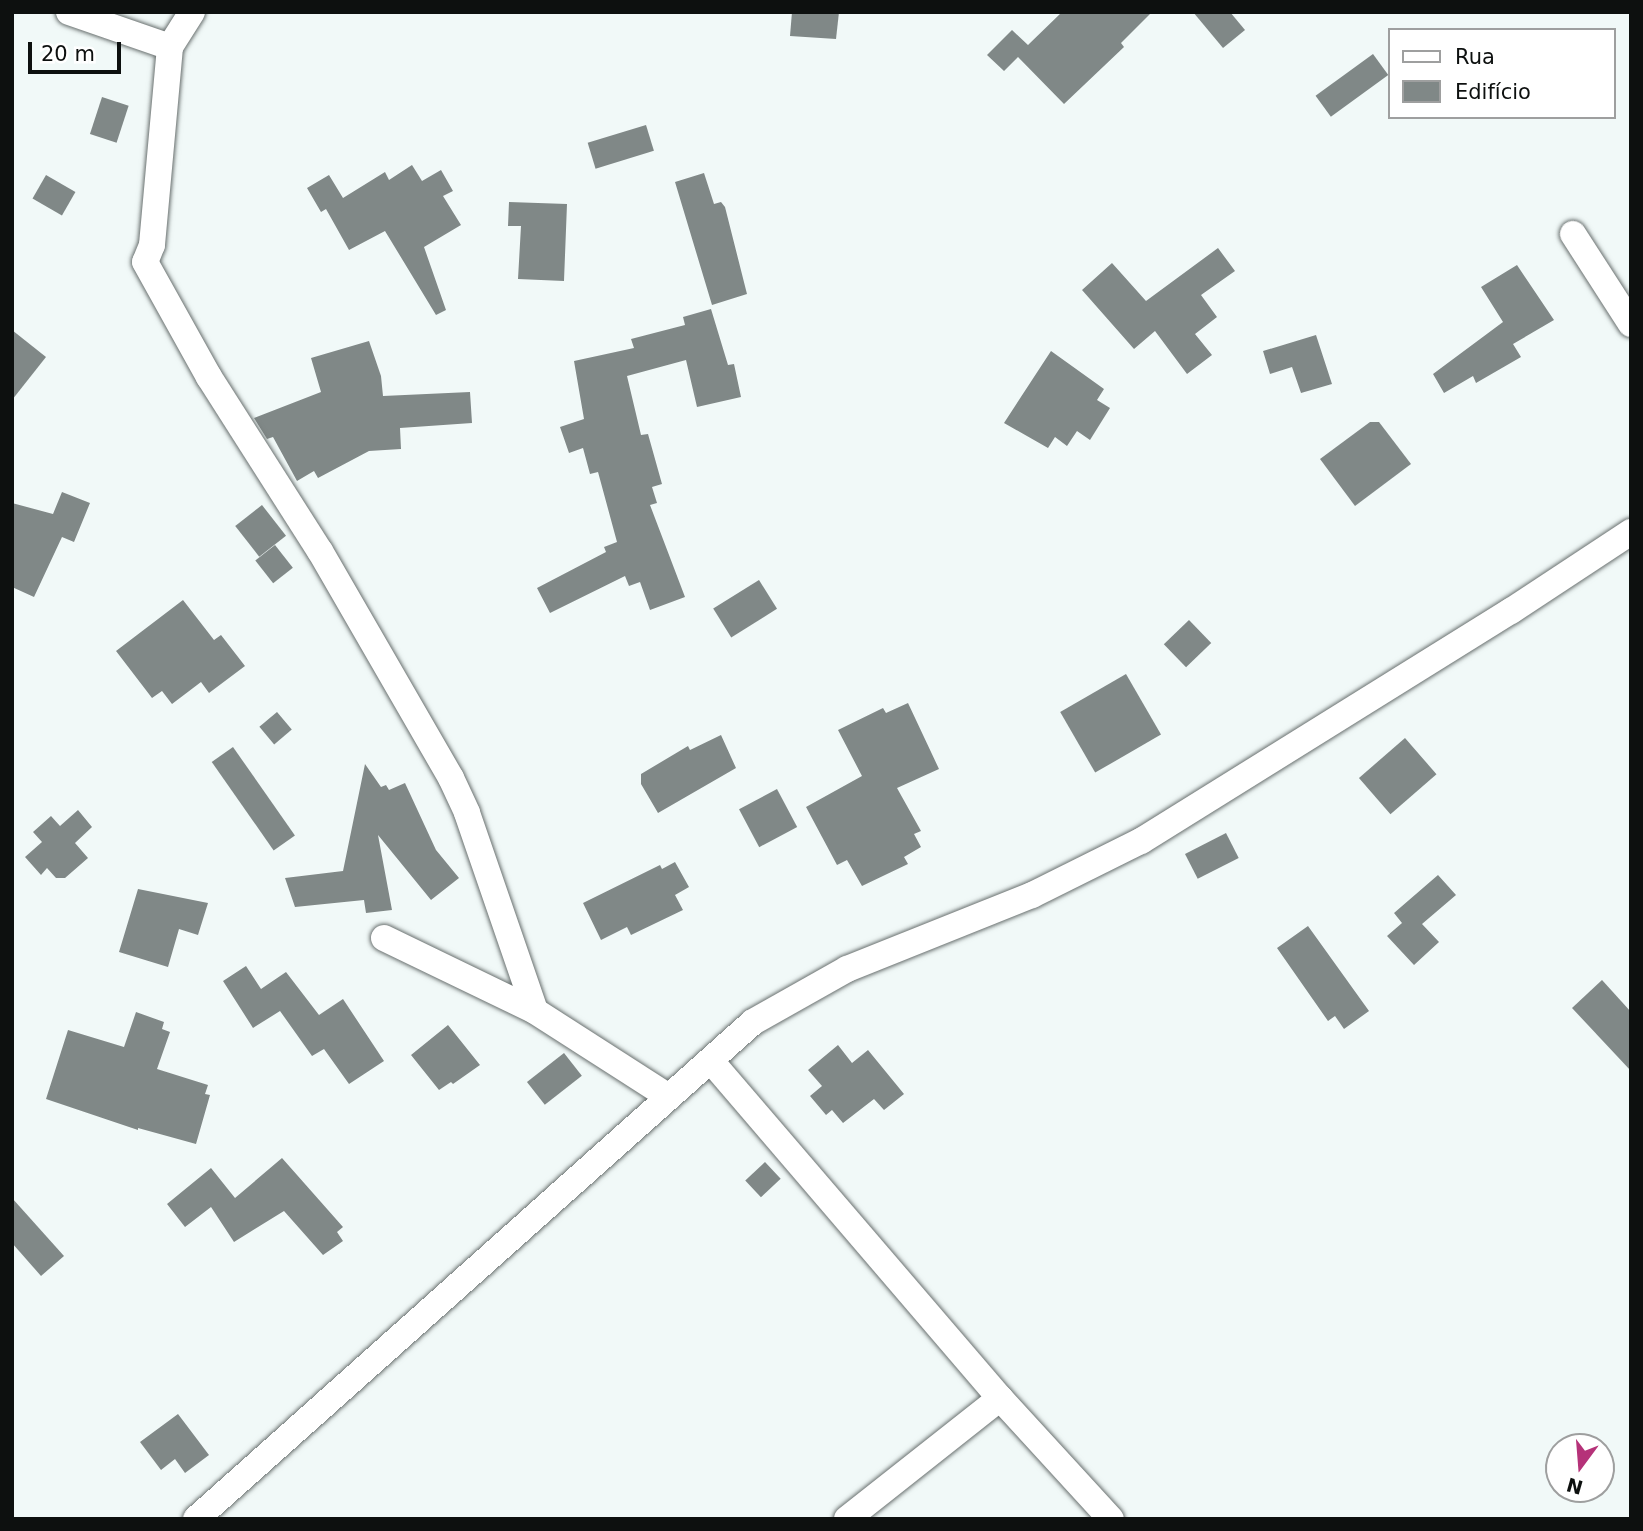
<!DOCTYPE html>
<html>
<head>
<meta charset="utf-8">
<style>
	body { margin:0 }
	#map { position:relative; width:1643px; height:1531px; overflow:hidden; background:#f1f9f8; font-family:"DejaVu Sans",sans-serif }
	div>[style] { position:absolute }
	.building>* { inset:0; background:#808887; transform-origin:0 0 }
	.roads { filter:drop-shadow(0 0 2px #69706f) drop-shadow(0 0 2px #69706f) }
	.street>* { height:26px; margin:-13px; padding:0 13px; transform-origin:13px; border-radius:13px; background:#fff }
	span { translate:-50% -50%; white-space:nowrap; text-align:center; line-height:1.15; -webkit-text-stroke:5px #fff; paint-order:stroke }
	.frame { position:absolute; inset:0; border:14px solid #0d100f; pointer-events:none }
	.legend { position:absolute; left:1388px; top:28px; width:228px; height:91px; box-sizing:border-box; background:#fff; border:2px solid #9e9f9f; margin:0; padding:9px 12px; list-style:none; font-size:21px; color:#0d100f }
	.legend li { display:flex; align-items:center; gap:14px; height:35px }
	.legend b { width:35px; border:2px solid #9e9f9f }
	.north { position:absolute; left:1545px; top:1433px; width:70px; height:70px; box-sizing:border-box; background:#fff; border:2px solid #9e9f9f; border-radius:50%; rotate:196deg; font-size:19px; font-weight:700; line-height:28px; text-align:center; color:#0d100f }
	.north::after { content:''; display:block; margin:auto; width:24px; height:32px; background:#b53279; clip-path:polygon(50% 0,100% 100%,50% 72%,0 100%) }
	.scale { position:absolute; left:28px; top:42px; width:93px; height:32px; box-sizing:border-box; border:4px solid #0d100f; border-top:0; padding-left:9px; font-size:21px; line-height:24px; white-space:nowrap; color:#0d100f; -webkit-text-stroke:5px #fff; paint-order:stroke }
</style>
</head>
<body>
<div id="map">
	<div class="building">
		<div style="clip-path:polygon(792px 12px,839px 12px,836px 39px,790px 36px)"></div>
		<div style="clip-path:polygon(1062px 12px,1152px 12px,1121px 43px,1124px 47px,1064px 104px,1018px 57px,1004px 71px,987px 55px,1012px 30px,1028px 45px)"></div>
		<div style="clip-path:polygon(1193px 12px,1230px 12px,1245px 30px,1223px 48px)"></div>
		<div style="left:1373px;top:54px;width:26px;height:71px;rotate:54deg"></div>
		<div style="left:102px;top:97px;width:28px;height:39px;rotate:18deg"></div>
		<div style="left:646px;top:125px;width:27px;height:61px;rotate:73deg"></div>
		<div style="clip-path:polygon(412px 165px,422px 181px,441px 170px,453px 191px,443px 196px,461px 225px,424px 247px,446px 310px,436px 315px,385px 231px,349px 250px,326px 209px,321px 212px,307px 188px,329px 175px,343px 198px,385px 172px,389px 180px)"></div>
		<div style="clip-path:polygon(704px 173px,714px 204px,721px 202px,725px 207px,747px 294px,712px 305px,675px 182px)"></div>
		<div style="left:46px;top:175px;width:34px;height:27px;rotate:30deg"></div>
		<div style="clip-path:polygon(509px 202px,567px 204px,564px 281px,518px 279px,521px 226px,508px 226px)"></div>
		<div style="clip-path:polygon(1218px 248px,1235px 271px,1201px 295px,1217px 317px,1195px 334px,1212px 355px,1187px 374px,1155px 331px,1134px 349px,1082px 290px,1112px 263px,1146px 301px)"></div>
		<div style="clip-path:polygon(1517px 265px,1554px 320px,1513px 344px,1521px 357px,1476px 383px,1473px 376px,1444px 393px,1433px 374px,1503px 322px,1481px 287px)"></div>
		<div style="clip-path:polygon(711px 309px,728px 365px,734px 364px,741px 397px,697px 407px,686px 360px,627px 376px,641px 435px,648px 434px,662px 484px,652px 487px,657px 503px,650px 505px,685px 597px,650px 610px,640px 582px,629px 586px,625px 576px,550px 613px,537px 588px,606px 552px,604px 547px,617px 542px,598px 472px,590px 474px,583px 448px,569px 453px,560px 427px,584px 419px,574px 361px,634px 348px,631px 339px,685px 325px,683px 317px)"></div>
		<div style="clip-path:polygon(12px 330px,46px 357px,12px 400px)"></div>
		<div style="clip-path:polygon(1316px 335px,1332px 384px,1301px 393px,1292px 367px,1270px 374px,1263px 351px)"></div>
		<div style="clip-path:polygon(369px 341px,381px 376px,383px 396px,470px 392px,472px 423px,400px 428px,401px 449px,369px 451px,318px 478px,314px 471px,297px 481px,273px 437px,267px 439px,254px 418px,321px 392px,311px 358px)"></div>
		<div style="clip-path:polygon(1051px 351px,1104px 389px,1097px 400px,1110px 408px,1090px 440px,1077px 431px,1067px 446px,1055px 437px,1048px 448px,1004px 423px)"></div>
		<div style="clip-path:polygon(1370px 422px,1379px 422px,1411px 464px,1355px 506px,1320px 459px)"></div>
		<div style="clip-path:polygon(62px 492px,90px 503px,74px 542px,62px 537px,34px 597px,12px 587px,12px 503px,53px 514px)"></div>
		<div style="left:262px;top:505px;width:39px;height:34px;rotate:52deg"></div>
		<div style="left:275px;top:545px;width:29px;height:25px;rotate:52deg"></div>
		<div style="left:759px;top:580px;width:34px;height:54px;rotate:58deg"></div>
		<div style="clip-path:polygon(183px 600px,214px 640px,221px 635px,245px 666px,209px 693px,201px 682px,172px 704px,162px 691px,152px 698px,116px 651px)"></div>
		<div style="left:1189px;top:620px;width:32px;height:35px;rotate:46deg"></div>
		<div style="left:1126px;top:674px;width:70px;height:76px;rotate:60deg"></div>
		<div style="clip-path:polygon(908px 703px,939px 769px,897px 788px,921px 831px,914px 834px,921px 847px,904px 857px,908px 864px,862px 886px,847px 860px,837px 865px,806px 807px,862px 776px,838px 730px,883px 708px,886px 713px)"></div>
		<div style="left:277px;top:712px;width:23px;height:23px;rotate:50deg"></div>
		<div style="clip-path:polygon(721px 735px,736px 768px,658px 813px,641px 784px,641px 774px,688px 746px,690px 750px)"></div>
		<div style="left:1405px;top:738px;width:48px;height:61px;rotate:49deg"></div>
		<div style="left:233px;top:747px;width:108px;height:26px;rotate:55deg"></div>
		<div style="clip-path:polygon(365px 764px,381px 787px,386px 785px,389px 790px,405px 783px,436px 850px,459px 878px,431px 900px,378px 835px,392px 910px,366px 913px,364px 900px,295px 907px,285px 878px,343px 871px)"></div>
		<div style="left:777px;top:789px;width:43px;height:43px;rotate:62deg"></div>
		<div style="clip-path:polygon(78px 810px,92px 827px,75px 843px,88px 858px,65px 878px,56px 878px,47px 868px,41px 875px,25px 857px,42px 842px,33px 832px,51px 816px,60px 826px)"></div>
		<div style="left:1226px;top:833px;width:28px;height:46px;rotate:63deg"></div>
		<div style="clip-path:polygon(675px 862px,689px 887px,675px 895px,683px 910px,631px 935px,627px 927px,601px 940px,583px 903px,660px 865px,662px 869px)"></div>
		<div style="clip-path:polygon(1438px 875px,1456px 895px,1422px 924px,1439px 942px,1414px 965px,1387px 936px,1402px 923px,1394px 913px)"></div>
		<div style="clip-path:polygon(138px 889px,208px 903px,198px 935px,179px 929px,168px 967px,119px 952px)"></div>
		<div style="clip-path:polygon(1308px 926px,1369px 1011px,1344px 1029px,1335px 1016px,1328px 1021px,1277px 948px)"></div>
		<div style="clip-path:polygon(246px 966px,261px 989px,286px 972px,319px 1015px,343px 999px,384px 1061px,349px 1084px,324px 1049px,312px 1056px,280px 1011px,253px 1028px,223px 981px)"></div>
		<div style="clip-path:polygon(1602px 980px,1631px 1012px,1631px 1071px,1572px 1008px)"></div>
		<div style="clip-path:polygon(136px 1012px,164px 1022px,162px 1029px,170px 1032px,157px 1069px,208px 1085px,205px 1094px,210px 1095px,196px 1144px,138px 1128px,138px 1130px,46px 1099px,68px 1030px,124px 1047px)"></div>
		<div style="clip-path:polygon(448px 1025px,480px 1065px,453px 1084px,451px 1082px,439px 1090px,411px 1055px)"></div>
		<div style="clip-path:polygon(838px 1045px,852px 1063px,868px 1050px,904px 1094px,884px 1110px,874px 1099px,843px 1123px,832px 1110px,826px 1115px,810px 1096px,822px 1086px,808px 1070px)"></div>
		<div style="left:564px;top:1053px;width:29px;height:47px;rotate:52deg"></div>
		<div style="clip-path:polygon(282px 1158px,343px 1227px,337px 1232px,343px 1241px,323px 1255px,284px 1211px,234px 1242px,211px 1207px,185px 1227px,167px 1204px,211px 1168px,235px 1198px)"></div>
		<div style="left:765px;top:1162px;width:23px;height:27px;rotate:47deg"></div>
		<div style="clip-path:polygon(12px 1198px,64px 1256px,41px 1276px,12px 1243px)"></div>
		<div style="clip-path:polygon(178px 1414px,209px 1455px,185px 1473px,175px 1459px,161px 1470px,140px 1442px)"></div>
	</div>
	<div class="roads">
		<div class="street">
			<div style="left:69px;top:12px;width:107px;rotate:19.1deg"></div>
			<div style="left:192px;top:12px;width:41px;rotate:122.2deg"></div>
			<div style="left:170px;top:47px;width:199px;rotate:95.2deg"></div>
			<div style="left:152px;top:245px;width:18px;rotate:112deg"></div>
			<div style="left:145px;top:262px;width:132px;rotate:60.9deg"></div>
			<div style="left:209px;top:377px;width:206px;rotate:57.5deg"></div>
			<div style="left:320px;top:551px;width:262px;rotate:60deg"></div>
			<div style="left:451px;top:778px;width:38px;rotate:65deg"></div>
			<div style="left:467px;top:813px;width:209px;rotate:71deg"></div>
			<div style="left:1573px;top:234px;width:107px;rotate:57.2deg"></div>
			<div style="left:384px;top:938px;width:168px;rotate:25.8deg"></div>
			<div style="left:535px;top:1011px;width:159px;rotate:32.7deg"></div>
			<div style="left:711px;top:1061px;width:444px;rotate:49.4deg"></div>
			<div style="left:1000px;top:1398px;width:164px;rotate:47.5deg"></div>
			<div style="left:196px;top:1519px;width:746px;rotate:-41.74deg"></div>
			<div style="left:753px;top:1022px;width:108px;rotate:-29.4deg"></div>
			<div style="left:847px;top:969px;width:199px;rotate:-21.8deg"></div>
			<div style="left:1032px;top:895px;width:122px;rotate:-26.4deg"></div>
			<div style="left:1141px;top:841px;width:436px;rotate:-31.9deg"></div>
			<div style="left:1511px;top:611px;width:144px;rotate:-33.4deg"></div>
			<div style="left:847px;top:1519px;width:195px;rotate:-38.3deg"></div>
		</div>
	</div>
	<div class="frame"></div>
	<ul class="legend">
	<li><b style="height:9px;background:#fff"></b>Rua</li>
	<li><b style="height:19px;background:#808887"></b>Edifício</li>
	</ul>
	<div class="north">N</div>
	<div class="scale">20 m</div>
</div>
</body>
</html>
